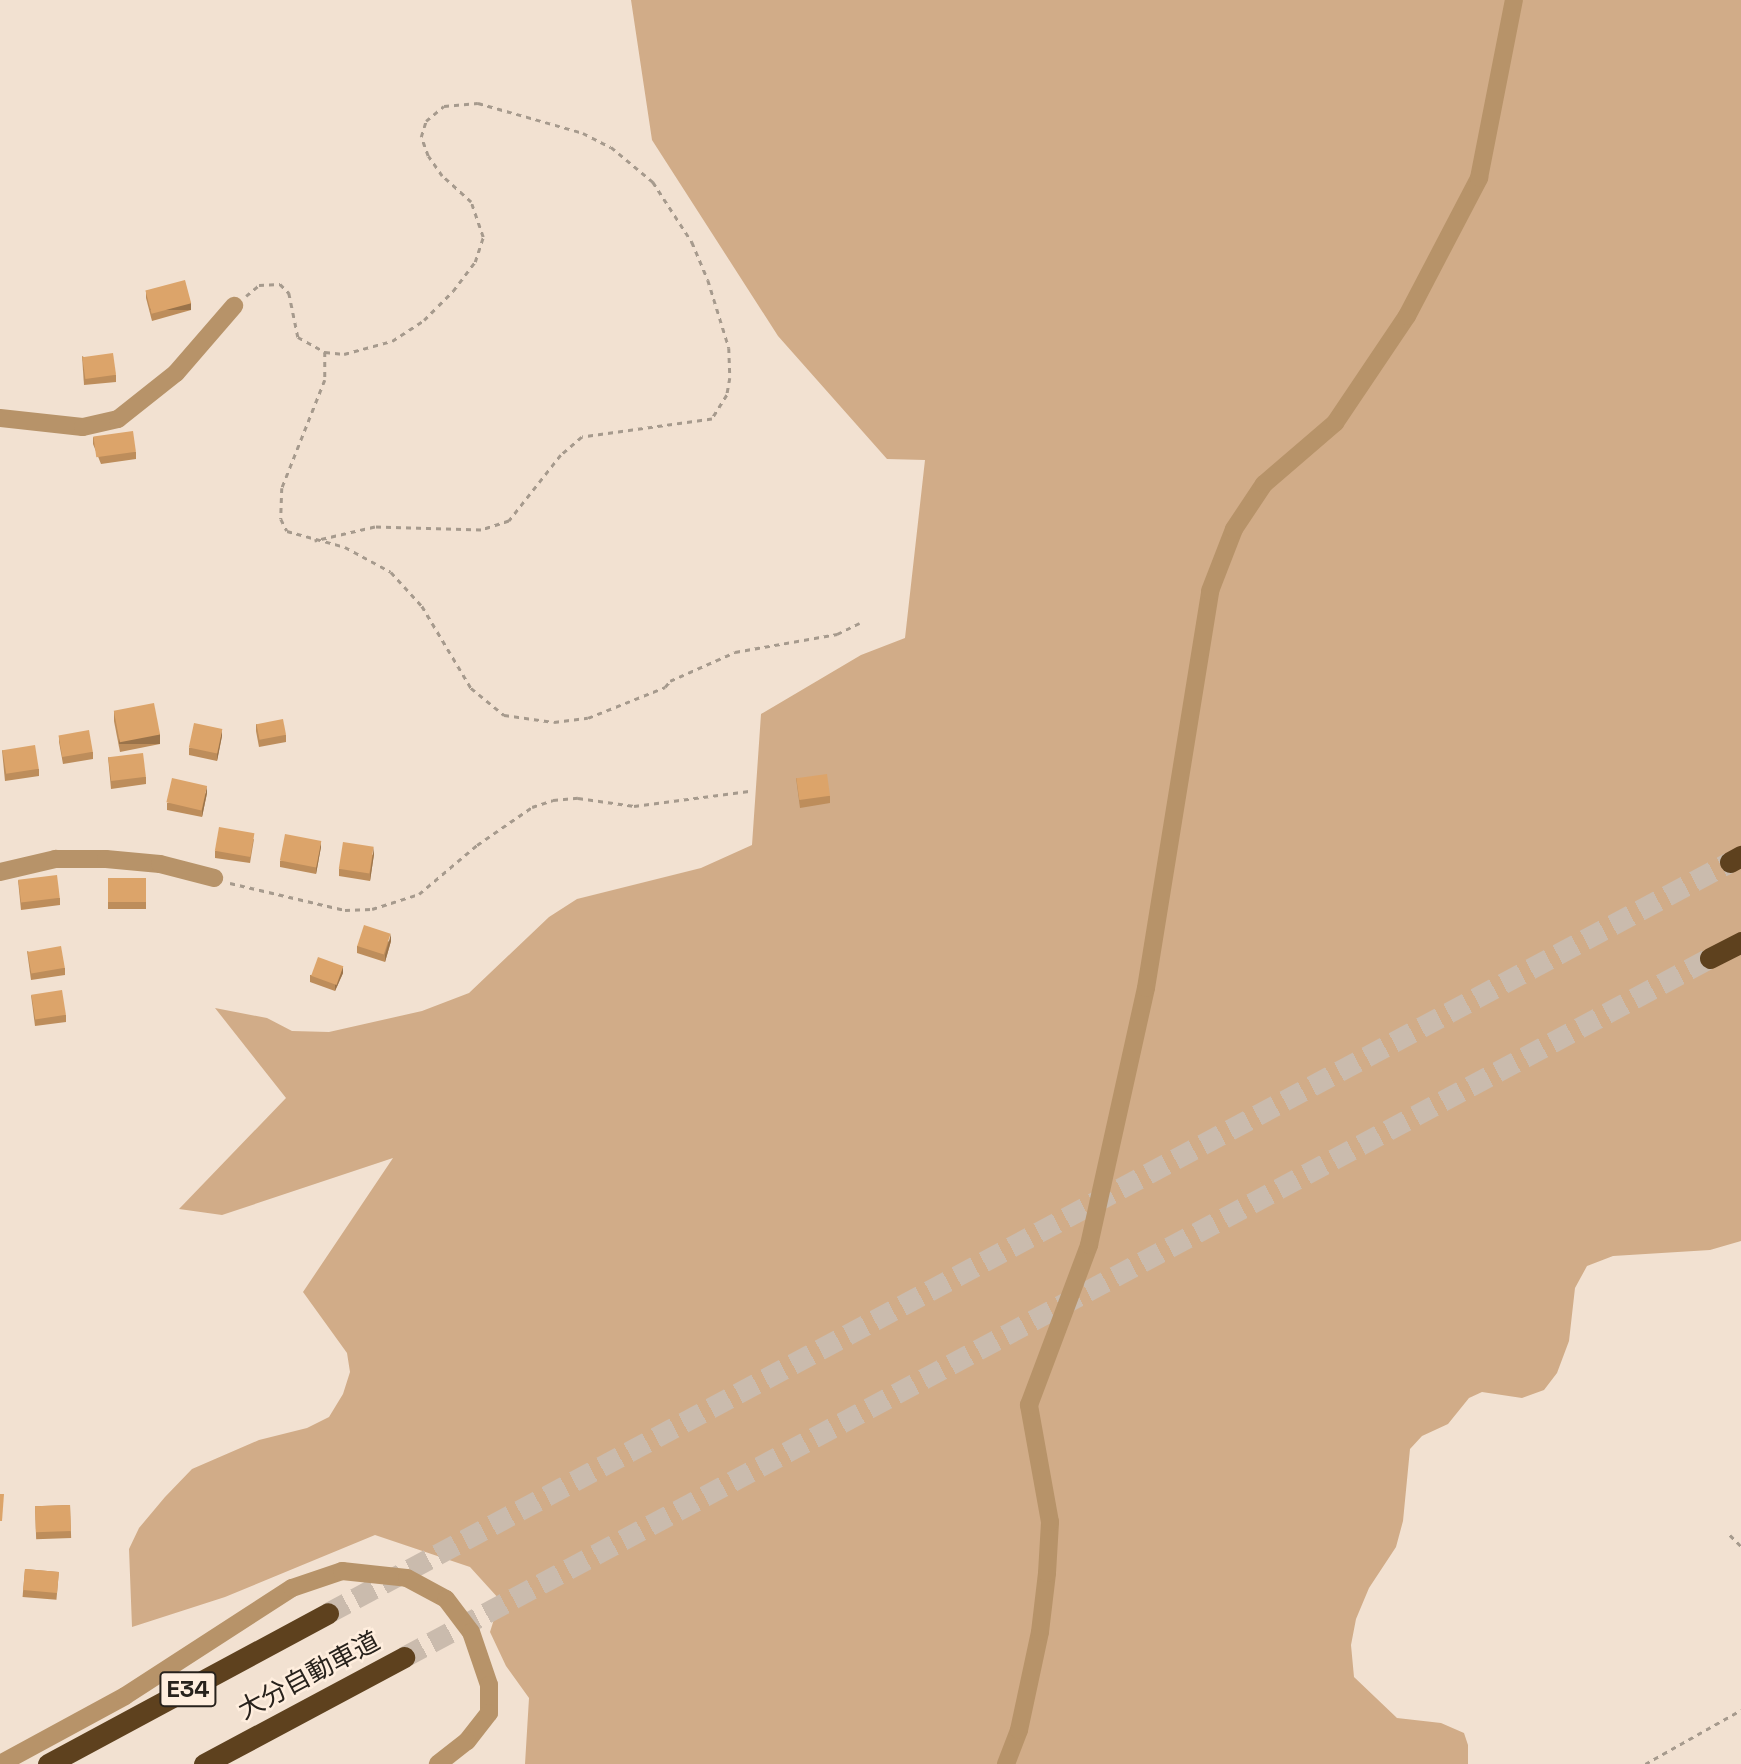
<!DOCTYPE html>
<html>
<head>
<meta charset="utf-8">
<style>
	body { margin:0 }
	#map { position:relative; width:1741px; height:1764px; overflow:hidden; background:#f2e1d1; font-family:"Space Grotesk","Noto Sans JP",sans-serif }
	div>[style] { position:absolute }
	.green>* { inset:0; background:#d1ac88 }
	.highway-tunnel>* { height:21px; margin-top:-10.5px; transform-origin:0; background:repeating-linear-gradient(90deg,#cabbad 0 21px,transparent 0 31px) }
	.path>* { height:2.5px; margin-top:-1.25px; transform-origin:0; background:repeating-linear-gradient(90deg,#a69a8d 0 5px,transparent 0 10px) }
	.street>* { height:18px; margin:-9px; padding:0 9px; transform-origin:9px; border-radius:9px; background:#b79369 }
	.highway>* { height:21px; margin:-10.5px; padding:0 10.5px; transform-origin:10.5px; border-radius:10.5px; background:#5e411e }
	.wall>* { inset:0; background:#bd8d5b; transform-origin:0 0 }
	.shaded-wall>* { inset:0; background:#9a734a; transform-origin:0 0 }
	.building>* { inset:0; background:#dca46a; transform-origin:0 0 }
	span { translate:-50% -50%; white-space:nowrap; text-align:center; line-height:1.15; -webkit-text-stroke:5px #ffeede; paint-order:stroke }
	.shield-label span { padding:2px 5px; background:#ffeede; border:2px solid; border-radius:5px; -webkit-text-stroke-width:0 }
	.shield-label { font-size:24px; color:#28221c; font-weight:700 }
	.street-label { font-size:26px; color:#28221c }
</style>
</head>
<body>
<div id="map">
	<div class="green">
		<div style="clip-path:polygon(631px 0,1741px 0,1741px 1241px,1710px 1250px,1613px 1256px,1587px 1266px,1575px 1288px,1569px 1341px,1557px 1373px,1544px 1390px,1522px 1398px,1482px 1392px,1469px 1398px,1448px 1424px,1422px 1436px,1410px 1449px,1403px 1521px,1396px 1547px,1369px 1588px,1356px 1619px,1351px 1645px,1354px 1677px,1397px 1718px,1441px 1723px,1464px 1733px,1468px 1745px,1468px 1764px,525px 1764px,529px 1698px,506px 1666px,490px 1632px,500px 1600px,470px 1567px,375px 1535px,225px 1597px,132px 1627px,129px 1549px,139px 1528px,165px 1497px,192px 1469px,259px 1440px,307px 1428px,329px 1417px,343px 1394px,350px 1372px,347px 1353px,303px 1292px,393px 1158px,222px 1215px,179px 1209px,286px 1098px,215px 1008px,267px 1018px,292px 1031px,329px 1032px,422px 1011px,469px 993px,549px 917px,577px 899px,701px 868px,752px 845px,761px 714px,861px 655px,905px 638px,925px 460px,887px 459px,778px 336px,652px 140px)"></div>
	</div>
	<div class="highway-tunnel">
		<div style="left:328px;top:1613px;width:1590px;rotate:-28.18deg"></div>
		<div style="left:404px;top:1657px;width:1481px;rotate:-28.16deg"></div>
	</div>
	<div class="path">
		<div style="left:246px;top:296px;width:17px;rotate:-40deg"></div>
		<div style="left:259px;top:285px;width:21px;rotate:-3deg"></div>
		<div style="left:280px;top:284px;width:13px;rotate:45deg"></div>
		<div style="left:289px;top:293px;width:45px;rotate:78.4deg"></div>
		<div style="left:298px;top:337px;width:31px;rotate:29deg"></div>
		<div style="left:325px;top:352px;width:19px;rotate:6deg"></div>
		<div style="left:344px;top:354px;width:50px;rotate:-15.2deg"></div>
		<div style="left:392px;top:341px;width:38px;rotate:-33deg"></div>
		<div style="left:424px;top:320px;width:41px;rotate:-45deg"></div>
		<div style="left:453px;top:291px;width:36px;rotate:-53deg"></div>
		<div style="left:475px;top:262px;width:26px;rotate:-72deg"></div>
		<div style="left:483px;top:237px;width:37px;rotate:-109deg"></div>
		<div style="left:471px;top:202px;width:39px;rotate:-138deg"></div>
		<div style="left:442px;top:176px;width:24px;rotate:-125deg"></div>
		<div style="left:428px;top:156px;width:20px;rotate:-110deg"></div>
		<div style="left:421px;top:137px;width:17px;rotate:-73deg"></div>
		<div style="left:426px;top:121px;width:23px;rotate:-40deg"></div>
		<div style="left:444px;top:106px;width:34px;rotate:-5deg"></div>
		<div style="left:478px;top:103px;width:109px;rotate:15.9deg"></div>
		<div style="left:583px;top:133px;width:31px;rotate:27deg"></div>
		<div style="left:611px;top:147px;width:55px;rotate:39.8deg"></div>
		<div style="left:653px;top:182px;width:72px;rotate:57deg"></div>
		<div style="left:692px;top:242px;width:41px;rotate:67.2deg"></div>
		<div style="left:708px;top:280px;width:71px;rotate:72.8deg"></div>
		<div style="left:729px;top:348px;width:30px;rotate:88deg"></div>
		<div style="left:730px;top:378px;width:17px;rotate:100deg"></div>
		<div style="left:727px;top:395px;width:28px;rotate:122deg"></div>
		<div style="left:712px;top:419px;width:131px;rotate:172.1deg"></div>
		<div style="left:582px;top:437px;width:28px;rotate:139deg"></div>
		<div style="left:561px;top:455px;width:84px;rotate:128.2deg"></div>
		<div style="left:509px;top:521px;width:29px;rotate:162deg"></div>
		<div style="left:481px;top:530px;width:106px;rotate:-178.4deg"></div>
		<div style="left:375px;top:527px;width:62px;rotate:166.9deg"></div>
		<div style="left:325px;top:352px;width:28px;rotate:90deg"></div>
		<div style="left:325px;top:380px;width:116px;rotate:111.7deg"></div>
		<div style="left:282px;top:488px;width:31px;rotate:92deg"></div>
		<div style="left:281px;top:519px;width:13px;rotate:63deg"></div>
		<div style="left:287px;top:531px;width:60px;rotate:15.4deg"></div>
		<div style="left:345px;top:547px;width:52px;rotate:28.5deg"></div>
		<div style="left:391px;top:572px;width:46px;rotate:47.6deg"></div>
		<div style="left:422px;top:606px;width:96px;rotate:59.1deg"></div>
		<div style="left:471px;top:688px;width:43px;rotate:39.3deg"></div>
		<div style="left:504px;top:715px;width:50px;rotate:8deg"></div>
		<div style="left:554px;top:722px;width:34px;rotate:-7deg"></div>
		<div style="left:588px;top:718px;width:83px;rotate:-21.9deg"></div>
		<div style="left:665px;top:687px;width:8px;rotate:-50deg"></div>
		<div style="left:670px;top:681px;width:71px;rotate:-24deg"></div>
		<div style="left:735px;top:652px;width:104px;rotate:-10deg"></div>
		<div style="left:837px;top:634px;width:25px;rotate:-26deg"></div>
		<div style="left:230px;top:883px;width:118px;rotate:13.2deg"></div>
		<div style="left:345px;top:910px;width:27px;rotate:-2deg"></div>
		<div style="left:372px;top:909px;width:49px;rotate:-17.7deg"></div>
		<div style="left:419px;top:894px;width:76px;rotate:-40.2deg"></div>
		<div style="left:477px;top:845px;width:67px;rotate:-34.6deg"></div>
		<div style="left:532px;top:807px;width:22px;rotate:-18deg"></div>
		<div style="left:553px;top:800px;width:25px;rotate:-5deg"></div>
		<div style="left:578px;top:798px;width:57px;rotate:8.1deg"></div>
		<div style="left:634px;top:806px;width:116px;rotate:-7.4deg"></div>
		<div style="left:1730px;top:1535px;width:16px;rotate:45deg"></div>
		<div style="left:1645px;top:1764px;width:110px;rotate:-29.4deg"></div>
	</div>
	<div class="street">
		<div style="left:0;top:418px;width:83px;rotate:6.2deg"></div>
		<div style="left:83px;top:427px;width:36px;rotate:-13deg"></div>
		<div style="left:118px;top:419px;width:74px;rotate:-38.4deg"></div>
		<div style="left:176px;top:373px;width:89px;rotate:-49.1deg"></div>
		<div style="left:0;top:872px;width:57px;rotate:-13.3deg"></div>
		<div style="left:55px;top:859px;width:51px"></div>
		<div style="left:106px;top:859px;width:54px;rotate:5.3deg"></div>
		<div style="left:160px;top:864px;width:56px;rotate:14.5deg"></div>
		<div style="left:0;top:1764px;width:142px;rotate:-28.5deg"></div>
		<div style="left:125px;top:1696px;width:199px;rotate:-32.9deg"></div>
		<div style="left:292px;top:1588px;width:53px;rotate:-18.8deg"></div>
		<div style="left:342px;top:1571px;width:65px;rotate:6.1deg"></div>
		<div style="left:407px;top:1578px;width:44px;rotate:28.3deg"></div>
		<div style="left:446px;top:1599px;width:41px;rotate:52.9deg"></div>
		<div style="left:471px;top:1632px;width:56px;rotate:71.2deg"></div>
		<div style="left:489px;top:1685px;width:28px;rotate:90deg"></div>
		<div style="left:489px;top:1713px;width:36px;rotate:128deg"></div>
		<div style="left:467px;top:1741px;width:37px;rotate:142deg"></div>
		<div style="left:1006px;top:1764px;width:36px;rotate:-69deg"></div>
		<div style="left:1019px;top:1730px;width:100px;rotate:-77.9deg"></div>
		<div style="left:1040px;top:1632px;width:59px;rotate:-83.2deg"></div>
		<div style="left:1047px;top:1573px;width:51px;rotate:-86.6deg"></div>
		<div style="left:1050px;top:1522px;width:119px;rotate:-100.2deg"></div>
		<div style="left:1029px;top:1405px;width:171px;rotate:-69.4deg"></div>
		<div style="left:1089px;top:1245px;width:263px;rotate:-77.5deg"></div>
		<div style="left:1146px;top:988px;width:402px;rotate:-80.8deg"></div>
		<div style="left:1210px;top:591px;width:66px;rotate:-68.8deg"></div>
		<div style="left:1234px;top:529px;width:54px;rotate:-56.3deg"></div>
		<div style="left:1264px;top:484px;width:94px;rotate:-40.7deg"></div>
		<div style="left:1335px;top:423px;width:129px;rotate:-56.1deg"></div>
		<div style="left:1407px;top:316px;width:156px;rotate:-62.4deg"></div>
		<div style="left:1479px;top:178px;width:181px;rotate:-78.9deg"></div>
	</div>
	<div class="highway">
		<div style="left:1730px;top:862px;width:13px;rotate:-29deg"></div>
		<div style="left:1710px;top:958px;width:35px;rotate:-27deg"></div>
		<div style="left:48px;top:1764px;width:318px;rotate:-28.3deg"></div>
		<div style="left:204px;top:1764px;width:227px;rotate:-28.1deg"></div>
	</div>
	<div class="wall">
		<div style="clip-path:polygon(146px 291px,191px 310px,152px 321px,146px 298px)"></div>
		<div style="clip-path:polygon(82px 356px,116px 375px,116px 382px,84px 385px)"></div>
		<div style="clip-path:polygon(93px 437px,136px 452px,136px 459px,101px 464px,93px 444px)"></div>
		<div style="clip-path:polygon(114px 711px,160px 744px,120px 752px,114px 721px)"></div>
		<div style="clip-path:polygon(256px 724px,286px 735px,286px 742px,259px 747px,256px 731px)"></div>
		<div style="clip-path:polygon(59px 736px,93px 752px,93px 759px,63px 764px,59px 742px)"></div>
		<div style="clip-path:polygon(222px 736px,217px 761px,189px 755px,189px 748px)"></div>
		<div style="clip-path:polygon(2px 750px,39px 769px,39px 776px,5px 781px)"></div>
		<div style="clip-path:polygon(108px 757px,146px 777px,146px 784px,111px 789px)"></div>
		<div style="clip-path:polygon(796px 778px,830px 796px,830px 803px,800px 808px)"></div>
		<div style="clip-path:polygon(207px 793px,202px 817px,167px 810px,167px 803px)"></div>
		<div style="clip-path:polygon(254px 839px,250px 863px,215px 858px,215px 851px)"></div>
		<div style="clip-path:polygon(321px 847px,316px 874px,280px 867px,280px 861px)"></div>
		<div style="clip-path:polygon(374px 854px,370px 881px,339px 876px,339px 869px)"></div>
		<div style="left:108px;top:878px;width:38px;height:31px"></div>
		<div style="clip-path:polygon(18px 880px,60px 898px,60px 905px,21px 910px)"></div>
		<div style="clip-path:polygon(391px 941px,385px 962px,357px 953px,357px 946px)"></div>
		<div style="clip-path:polygon(27px 951px,65px 968px,65px 975px,31px 980px)"></div>
		<div style="clip-path:polygon(343px 973px,335px 991px,310px 982px,310px 975px)"></div>
		<div style="clip-path:polygon(31px 995px,66px 1015px,66px 1022px,35px 1026px)"></div>
		<div style="left:70px;top:1505px;width:33px;height:35px;rotate:88deg"></div>
		<div style="left:25px;top:1569px;width:34px;height:28px;rotate:5deg"></div>
	</div>
	<div class="shaded-wall">
		<div style="left:191px;top:303px;width:7px;height:41px;rotate:90deg"></div>
		<div style="clip-path:polygon(222px 729px,222px 736px,217px 761px,217px 754px)"></div>
		<div style="left:160px;top:734px;width:10px;height:41px;rotate:90deg"></div>
		<div style="clip-path:polygon(207px 786px,207px 793px,202px 817px,202px 810px)"></div>
		<div style="clip-path:polygon(321px 841px,321px 847px,316px 874px,316px 867px)"></div>
		<div style="clip-path:polygon(374px 847px,374px 854px,370px 881px,370px 874px)"></div>
		<div style="clip-path:polygon(391px 934px,391px 941px,385px 962px,385px 955px)"></div>
		<div style="clip-path:polygon(343px 966px,343px 973px,335px 991px,335px 984px)"></div>
	</div>
	<div class="building">
		<div style="left:185px;top:280px;width:24px;height:41px;rotate:75deg"></div>
		<div style="left:113px;top:353px;width:22px;height:31px;rotate:82deg"></div>
		<div style="left:133px;top:431px;width:21px;height:40px;rotate:82deg"></div>
		<div style="left:154px;top:703px;width:32px;height:41px;rotate:79deg"></div>
		<div style="left:283px;top:719px;width:16px;height:27px;rotate:79deg"></div>
		<div style="left:194px;top:723px;width:29px;height:25px;rotate:12deg"></div>
		<div style="left:89px;top:730px;width:22px;height:31px;rotate:80deg"></div>
		<div style="left:35px;top:745px;width:24px;height:33px;rotate:81deg"></div>
		<div style="left:143px;top:753px;width:24px;height:35px;rotate:83deg"></div>
		<div style="left:827px;top:774px;width:22px;height:31px;rotate:82deg"></div>
		<div style="left:172px;top:778px;width:36px;height:25px;rotate:13deg"></div>
		<div style="left:219px;top:827px;width:36px;height:24px;rotate:10deg"></div>
		<div style="left:285px;top:834px;width:37px;height:27px;rotate:11deg"></div>
		<div style="left:343px;top:842px;width:31px;height:27px;rotate:9deg"></div>
		<div style="left:57px;top:875px;width:23px;height:39px;rotate:83deg"></div>
		<div style="left:108px;top:878px;width:38px;height:24px"></div>
		<div style="left:364px;top:925px;width:28px;height:22px;rotate:18deg"></div>
		<div style="left:61px;top:946px;width:22px;height:34px;rotate:80deg"></div>
		<div style="left:318px;top:957px;width:27px;height:20px;rotate:20deg"></div>
		<div style="left:62px;top:990px;width:25px;height:31px;rotate:81deg"></div>
		<div style="clip-path:polygon(0 1494px,4px 1494px,2px 1521px,0 1521px)"></div>
		<div style="left:70px;top:1505px;width:26px;height:35px;rotate:88deg"></div>
		<div style="left:25px;top:1569px;width:34px;height:21px;rotate:5deg"></div>
	</div>
	<div class="shield-label">
		<span style="left:188px;top:1689px">E34</span>
	</div>
	<div class="street-label">
		<span style="left:309px;top:1676px;rotate:-28deg">大分自動車道</span>
	</div>
</div>
</body>
</html>
